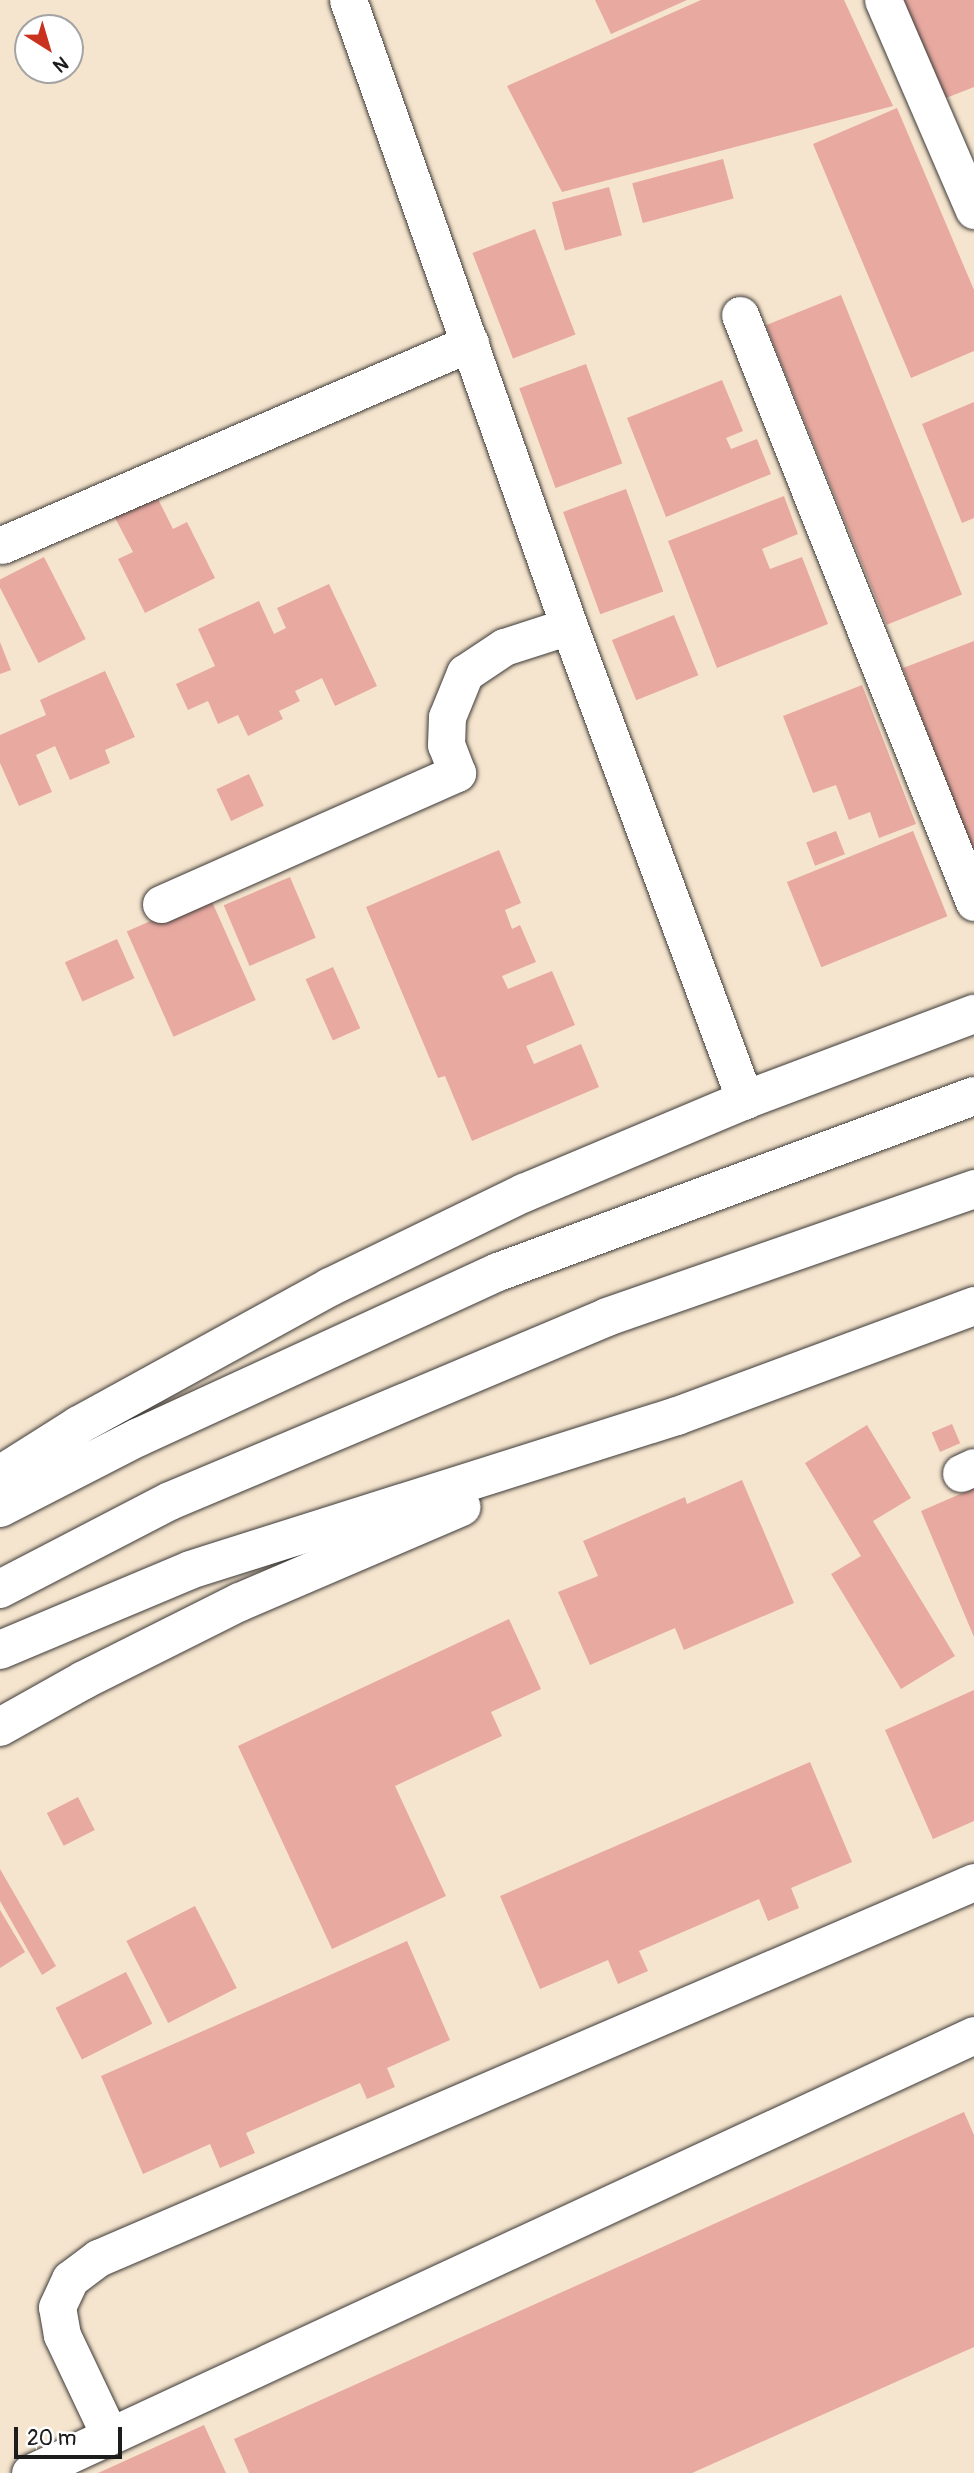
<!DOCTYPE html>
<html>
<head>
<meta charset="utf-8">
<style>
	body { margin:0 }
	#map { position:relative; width:974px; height:2473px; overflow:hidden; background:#f6e5ce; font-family:Pangolin,sans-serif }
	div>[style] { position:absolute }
	.building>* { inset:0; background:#e7a9a0; transform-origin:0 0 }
	.roads { filter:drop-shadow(0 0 2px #3d3a37) drop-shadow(0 0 2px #3d3a37) }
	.minor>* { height:37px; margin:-18.5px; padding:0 18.5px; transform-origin:18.5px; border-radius:18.5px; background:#fff }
	.highway>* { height:38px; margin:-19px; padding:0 19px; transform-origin:19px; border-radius:19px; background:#fff }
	span { translate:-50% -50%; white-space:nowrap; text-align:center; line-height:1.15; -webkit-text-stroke:5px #fff; paint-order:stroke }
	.north { position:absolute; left:14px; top:14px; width:70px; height:70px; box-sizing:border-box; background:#fff; border:2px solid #a4a4a4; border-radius:50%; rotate:143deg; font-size:19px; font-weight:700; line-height:28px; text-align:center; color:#1c1c1c }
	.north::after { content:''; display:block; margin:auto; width:24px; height:32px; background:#c8321e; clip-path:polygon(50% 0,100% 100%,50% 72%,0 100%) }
	.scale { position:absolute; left:14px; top:2427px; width:108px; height:32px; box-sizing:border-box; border:4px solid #1c1c1c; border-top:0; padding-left:9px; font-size:21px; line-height:24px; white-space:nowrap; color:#1c1c1c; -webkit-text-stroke:5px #fff; paint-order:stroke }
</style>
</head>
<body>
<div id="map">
	<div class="building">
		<div style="clip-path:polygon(595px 0,687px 0,611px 34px)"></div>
		<div style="clip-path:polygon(701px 0,844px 0,893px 106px,562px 192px,507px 86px)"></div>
		<div style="clip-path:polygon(904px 0,974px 0,974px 87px,941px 100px)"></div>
		<div style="clip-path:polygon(897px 108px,974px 290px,974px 351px,911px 378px,813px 144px)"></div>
		<div style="left:723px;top:159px;width:41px;height:94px;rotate:75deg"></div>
		<div style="left:609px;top:187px;width:50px;height:59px;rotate:75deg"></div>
		<div style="left:535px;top:229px;width:113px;height:67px;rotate:69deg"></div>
		<div style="left:841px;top:295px;width:323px;height:81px;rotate:68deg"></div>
		<div style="left:586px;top:364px;width:106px;height:71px;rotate:70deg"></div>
		<div style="clip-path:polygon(722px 380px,743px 431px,726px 438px,731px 449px,757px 439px,771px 474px,666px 517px,627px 418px)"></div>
		<div style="clip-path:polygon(974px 402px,974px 518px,962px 523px,922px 424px)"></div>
		<div style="left:626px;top:489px;width:109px;height:67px;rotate:70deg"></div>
		<div style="clip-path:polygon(155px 493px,173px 529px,187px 522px,215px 578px,145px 613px,118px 559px,133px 552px,113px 514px)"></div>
		<div style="clip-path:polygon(784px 496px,798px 534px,762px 549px,770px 569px,802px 557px,828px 624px,717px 668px,668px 541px)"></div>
		<div style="left:44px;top:557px;width:92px;height:53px;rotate:63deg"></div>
		<div style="clip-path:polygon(329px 584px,377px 686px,335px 706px,322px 678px,295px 691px,300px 701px,279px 711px,283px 719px,248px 736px,238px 715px,218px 724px,208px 701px,188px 710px,176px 684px,215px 666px,198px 629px,259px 601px,274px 634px,286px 628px,277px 608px)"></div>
		<div style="left:674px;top:615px;width:65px;height:67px;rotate:68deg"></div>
		<div style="clip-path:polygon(974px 641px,974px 859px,903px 668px)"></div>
		<div style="clip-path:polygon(0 642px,11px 670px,0 674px)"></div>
		<div style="clip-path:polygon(105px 671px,135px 737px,105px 750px,110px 763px,70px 780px,55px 746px,36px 755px,52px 792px,19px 806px,0 763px,0 735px,46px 715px,40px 700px)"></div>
		<div style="clip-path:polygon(862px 685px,916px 824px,879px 838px,870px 812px,849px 820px,836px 785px,813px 793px,783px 716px)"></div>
		<div style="left:249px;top:774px;width:35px;height:36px;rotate:65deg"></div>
		<div style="left:836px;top:831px;width:25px;height:32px;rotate:69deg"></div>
		<div style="left:913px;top:831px;width:92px;height:136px;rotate:68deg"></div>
		<div style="clip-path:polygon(499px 850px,521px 903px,505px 910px,512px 929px,520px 925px,536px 962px,502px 976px,508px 989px,552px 971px,575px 1025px,526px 1046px,534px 1064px,581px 1044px,599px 1087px,472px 1141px,445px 1076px,438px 1078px,366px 907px)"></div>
		<div style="left:290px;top:877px;width:66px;height:72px;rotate:67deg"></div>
		<div style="left:209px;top:895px;width:115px;height:90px;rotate:66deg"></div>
		<div style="left:117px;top:939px;width:43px;height:57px;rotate:66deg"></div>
		<div style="left:333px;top:967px;width:67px;height:30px;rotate:66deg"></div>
		<div style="left:952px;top:1424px;width:21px;height:22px;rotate:67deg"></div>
		<div style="clip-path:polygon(867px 1425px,911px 1498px,873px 1521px,955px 1656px,901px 1689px,831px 1574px,861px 1556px,805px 1463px)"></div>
		<div style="clip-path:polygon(742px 1480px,794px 1603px,684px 1650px,675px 1628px,590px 1665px,558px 1592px,598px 1576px,583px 1541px,685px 1497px,687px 1504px)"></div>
		<div style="clip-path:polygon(974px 1488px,974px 1637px,921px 1511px)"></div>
		<div style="clip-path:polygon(509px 1619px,541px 1689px,491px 1712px,502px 1736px,395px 1786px,446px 1896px,332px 1949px,238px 1746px)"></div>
		<div style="clip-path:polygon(974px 1690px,974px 1821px,933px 1839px,885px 1730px)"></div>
		<div style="clip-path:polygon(810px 1762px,852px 1862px,791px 1888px,799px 1908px,768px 1921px,759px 1899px,639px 1951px,648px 1971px,618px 1984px,608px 1960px,540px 1989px,500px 1896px)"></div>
		<div style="left:78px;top:1797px;width:37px;height:35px;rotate:63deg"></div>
		<div style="clip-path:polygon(0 1869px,56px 1966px,42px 1975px,0 1901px)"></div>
		<div style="left:195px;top:1906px;width:92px;height:77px;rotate:63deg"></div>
		<div style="clip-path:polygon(0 1910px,25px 1952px,0 1968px)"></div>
		<div style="clip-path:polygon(407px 1941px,450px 2040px,387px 2068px,395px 2087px,367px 2099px,360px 2083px,246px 2133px,255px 2153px,220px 2168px,210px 2144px,143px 2174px,101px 2076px)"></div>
		<div style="left:126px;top:1972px;width:58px;height:79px;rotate:63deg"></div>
		<div style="clip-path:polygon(964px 2112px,974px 2135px,974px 2347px,692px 2473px,249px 2473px,234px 2439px)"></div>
		<div style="clip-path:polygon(204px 2425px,226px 2473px,98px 2473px)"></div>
	</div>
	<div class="roads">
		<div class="minor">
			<div style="left:348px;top:0;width:664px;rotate:70.56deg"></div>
			<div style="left:569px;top:626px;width:506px;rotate:69.63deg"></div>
			<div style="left:883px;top:0;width:229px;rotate:66.6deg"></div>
			<div style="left:740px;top:315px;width:632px;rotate:68.27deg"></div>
			<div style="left:2px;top:545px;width:510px;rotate:-23.35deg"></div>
			<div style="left:161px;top:904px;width:324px;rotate:-23.9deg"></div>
			<div style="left:457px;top:773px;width:30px;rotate:-111deg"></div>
			<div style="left:446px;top:745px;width:28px;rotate:-88deg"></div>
			<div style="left:447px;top:717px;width:48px;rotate:-67.8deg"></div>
			<div style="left:465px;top:673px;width:47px;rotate:-33.7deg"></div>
			<div style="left:504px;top:647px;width:68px;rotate:-17.9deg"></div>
			<div style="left:961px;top:1473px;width:14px;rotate:-25deg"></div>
			<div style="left:109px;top:2434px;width:110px;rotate:-115.4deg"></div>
			<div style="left:62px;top:2335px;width:28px;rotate:-100deg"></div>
			<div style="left:57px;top:2307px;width:31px;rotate:-65deg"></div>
			<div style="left:70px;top:2279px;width:35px;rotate:-37deg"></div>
			<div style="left:98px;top:2258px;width:953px;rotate:-23.23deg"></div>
			<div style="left:30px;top:2473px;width:1041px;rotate:-24.89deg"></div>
		</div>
		<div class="highway">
			<div style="left:0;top:1475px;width:93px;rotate:-32.3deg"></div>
			<div style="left:79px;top:1425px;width:286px;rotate:-28.8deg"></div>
			<div style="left:330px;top:1287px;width:216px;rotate:-25.9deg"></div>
			<div style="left:524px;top:1193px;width:240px;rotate:-22.8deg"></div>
			<div style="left:745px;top:1100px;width:245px;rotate:-20.6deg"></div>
			<div style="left:0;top:1508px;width:156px;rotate:-27.1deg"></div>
			<div style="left:139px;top:1437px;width:395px;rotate:-24.7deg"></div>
			<div style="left:498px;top:1272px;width:507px;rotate:-20.29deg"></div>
			<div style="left:0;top:1589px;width:191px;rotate:-27.4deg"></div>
			<div style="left:170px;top:1501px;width:474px;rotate:-22.8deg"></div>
			<div style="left:607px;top:1317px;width:389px;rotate:-19.2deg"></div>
			<div style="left:0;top:1650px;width:206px;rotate:-22.8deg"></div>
			<div style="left:190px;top:1570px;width:511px;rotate:-17.55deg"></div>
			<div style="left:677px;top:1416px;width:317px;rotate:-20.3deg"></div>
			<div style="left:0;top:1727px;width:96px;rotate:-29.2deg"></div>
			<div style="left:84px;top:1680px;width:174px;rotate:-26.6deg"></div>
			<div style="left:240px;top:1602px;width:241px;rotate:-23.2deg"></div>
		</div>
	</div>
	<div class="north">N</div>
	<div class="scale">20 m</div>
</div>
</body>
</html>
